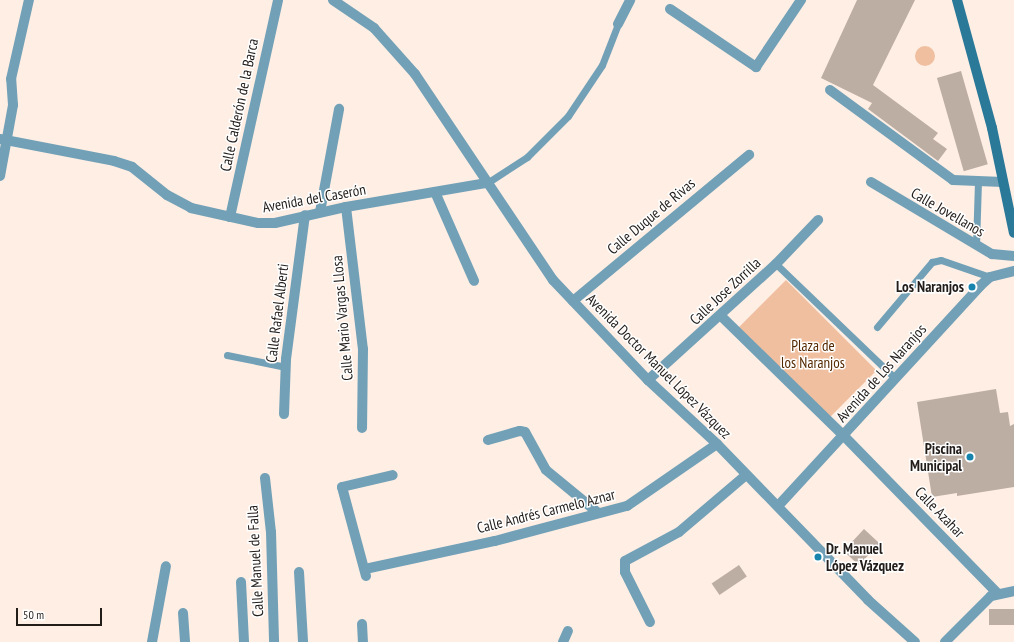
<!DOCTYPE html>
<html>
<head>
<meta charset="utf-8">
<style>
	body { margin:0 }
	#map { position:relative; width:1014px; height:642px; overflow:hidden; background:#feeee4; font-family:"PT Sans Narrow",sans-serif }
	div>[style] { position:absolute }
	.green>* { inset:0; background:#f0bf9f; transform-origin:0 0 }
	.round { border-radius:50% }
	.building>* { inset:0; background:#bdaea4; transform-origin:0 0 }
	.lane>* { height:7px; margin:-3.5px; padding:0 3.5px; transform-origin:3.5px; border-radius:3.5px; background:#72a1b7 }
	.street>* { height:10px; margin:-5px; padding:0 5px; transform-origin:5px; border-radius:5px; background:#72a1b7 }
	.secondary>* { height:10px; margin:-5px; padding:0 5px; transform-origin:5px; border-radius:5px; background:#2a7999 }
	.dots>* { width:11px; height:11px; translate:-50% -50%; box-sizing:border-box; border:2px solid #fff; border-radius:50% }
	span { translate:-50% -50%; white-space:nowrap; text-align:center; line-height:1.15; -webkit-text-stroke:3px #fff; paint-order:stroke }
	.street-label { font-size:15px; color:#231d1a }
	.poi-label { font-size:15px; color:#231d1a; font-weight:700 }
	.right { translate:-100% -50%; text-align:right }
	.left { translate:0 -50%; text-align:left }
	.park-label { font-size:15px; color:#542801 }
	.scale { position:absolute; left:16px; top:608px; width:86px; height:18px; box-sizing:border-box; border:2px solid #231d1a; border-top:0; padding-left:5px; font-size:12px; line-height:14px; white-space:nowrap; color:#231d1a; -webkit-text-stroke:3px #fff; paint-order:stroke }
</style>
</head>
<body>
<div id="map">
	<div class="green">
		<div class="round" style="left:915px;top:46px;width:20px;height:20px"></div>
		<div style="left:786px;top:280px;width:128px;height:67px;rotate:45deg"></div>
	</div>
	<div class="building">
		<div style="clip-path:polygon(857px 0,915px 0,873px 85px,938px 133px,933px 139px,947px 149px,938px 161px,868px 109px,872px 103px,821px 78px)"></div>
		<div style="left:961px;top:71px;width:97px;height:25px;rotate:74deg"></div>
		<div style="clip-path:polygon(996px 389px,1000px 413px,1008px 412px,1010px 426px,1014px 424px,1014px 487px,957px 496px,957px 493px,932px 497px,917px 402px)"></div>
		<div style="left:864px;top:529px;width:21px;height:30px;rotate:43deg"></div>
		<div style="left:739px;top:565px;width:14px;height:33px;rotate:56deg"></div>
		<div style="left:1014px;top:609px;width:16px;height:25px;rotate:90deg"></div>
	</div>
	<div class="lane">
		<div style="left:487px;top:183px;width:48px;rotate:-33deg"></div>
		<div style="left:527px;top:157px;width:58px;rotate:-45deg"></div>
		<div style="left:568px;top:116px;width:61px;rotate:-56.3deg"></div>
		<div style="left:602px;top:65px;width:44px;rotate:-68.7deg"></div>
		<div style="left:976px;top:245px;width:63px;rotate:-88.2deg"></div>
		<div style="left:776px;top:264px;width:165px;rotate:43.8deg"></div>
		<div style="left:877px;top:327px;width:85px;rotate:-49.8deg"></div>
		<div style="left:932px;top:262px;width:9px;rotate:-13deg"></div>
		<div style="left:941px;top:260px;width:52px;rotate:19.1deg"></div>
		<div style="left:227px;top:355px;width:60px;rotate:11.5deg"></div>
	</div>
	<div class="street">
		<div style="left:333px;top:0;width:50px;rotate:34.3deg"></div>
		<div style="left:374px;top:28px;width:62px;rotate:48.3deg"></div>
		<div style="left:415px;top:74px;width:248px;rotate:56.2deg"></div>
		<div style="left:553px;top:280px;width:138px;rotate:46.5deg"></div>
		<div style="left:648px;top:380px;width:94px;rotate:42.8deg"></div>
		<div style="left:717px;top:444px;width:217px;rotate:45.9deg"></div>
		<div style="left:868px;top:600px;width:63px;rotate:41.8deg"></div>
		<div style="left:670px;top:9px;width:104px;rotate:34deg"></div>
		<div style="left:756px;top:67px;width:81px;rotate:-56.1deg"></div>
		<div style="left:618px;top:24px;width:27px;rotate:-63deg"></div>
		<div style="left:830px;top:90px;width:152px;rotate:36.2deg"></div>
		<div style="left:953px;top:180px;width:50px;rotate:2.3deg"></div>
		<div style="left:0;top:139px;width:116px;rotate:10.9deg"></div>
		<div style="left:114px;top:161px;width:19px;rotate:18deg"></div>
		<div style="left:132px;top:167px;width:45px;rotate:38.7deg"></div>
		<div style="left:167px;top:195px;width:27px;rotate:28deg"></div>
		<div style="left:191px;top:208px;width:69px;rotate:12.6deg"></div>
		<div style="left:258px;top:223px;width:17px"></div>
		<div style="left:275px;top:223px;width:73px;rotate:-12.7deg"></div>
		<div style="left:346px;top:207px;width:143px;rotate:-9.7deg"></div>
		<div style="left:0;top:176px;width:72px;rotate:-79.6deg"></div>
		<div style="left:13px;top:105px;width:26px;rotate:-94deg"></div>
		<div style="left:11px;top:79px;width:81px;rotate:-77.2deg"></div>
		<div style="left:871px;top:182px;width:141px;rotate:30.8deg"></div>
		<div style="left:992px;top:254px;width:22px;rotate:5deg"></div>
		<div style="left:435px;top:192px;width:97px;rotate:66.3deg"></div>
		<div style="left:346px;top:207px;width:143px;rotate:83.2deg"></div>
		<div style="left:363px;top:349px;width:79px;rotate:90.7deg"></div>
		<div style="left:320px;top:212px;width:105px;rotate:-79.5deg"></div>
		<div style="left:230px;top:217px;width:222px;rotate:-77.5deg"></div>
		<div style="left:573px;top:301px;width:229px;rotate:-39.7deg"></div>
		<div style="left:721px;top:316px;width:172px;rotate:44.3deg"></div>
		<div style="left:844px;top:436px;width:219px;rotate:45.7deg"></div>
		<div style="left:648px;top:380px;width:173px;rotate:-42.2deg"></div>
		<div style="left:776px;top:264px;width:61px;rotate:-46.3deg"></div>
		<div style="left:284px;top:414px;width:55px;rotate:-87.9deg"></div>
		<div style="left:286px;top:359px;width:145px;rotate:-82.5deg"></div>
		<div style="left:488px;top:440px;width:33px;rotate:-16deg"></div>
		<div style="left:520px;top:431px;width:5px;rotate:11deg"></div>
		<div style="left:525px;top:432px;width:43px;rotate:61.1deg"></div>
		<div style="left:546px;top:470px;width:66px;rotate:39.5deg"></div>
		<div style="left:265px;top:478px;width:54px;rotate:83.7deg"></div>
		<div style="left:271px;top:532px;width:110px;rotate:88.4deg"></div>
		<div style="left:778px;top:506px;width:299px;rotate:-47.4deg"></div>
		<div style="left:980px;top:286px;width:13px;rotate:-42deg"></div>
		<div style="left:990px;top:277px;width:25px;rotate:-14deg"></div>
		<div style="left:365px;top:569px;width:133px;rotate:-12.2deg"></div>
		<div style="left:495px;top:541px;width:137px;rotate:-14.9deg"></div>
		<div style="left:627px;top:506px;width:109px;rotate:-34.6deg"></div>
		<div style="left:299px;top:572px;width:70px;rotate:86.7deg"></div>
		<div style="left:366px;top:576px;width:92px;rotate:-105.1deg"></div>
		<div style="left:342px;top:487px;width:52px;rotate:-13.2deg"></div>
		<div style="left:241px;top:582px;width:60px;rotate:87.1deg"></div>
		<div style="left:183px;top:613px;width:29px;rotate:86deg"></div>
		<div style="left:650px;top:622px;width:56px;rotate:-116.6deg"></div>
		<div style="left:625px;top:572px;width:11px;rotate:-90deg"></div>
		<div style="left:625px;top:561px;width:61px;rotate:-28.2deg"></div>
		<div style="left:679px;top:532px;width:88px;rotate:-40.4deg"></div>
		<div style="left:362px;top:624px;width:18px;rotate:87deg"></div>
		<div style="left:152px;top:642px;width:77px;rotate:-79.6deg"></div>
		<div style="left:563px;top:642px;width:12px;rotate:-66deg"></div>
		<div style="left:945px;top:642px;width:65px;rotate:-45deg"></div>
		<div style="left:991px;top:596px;width:24px;rotate:-12deg"></div>
	</div>
	<div class="secondary">
		<div style="left:957px;top:0;width:133px;rotate:74.7deg"></div>
		<div style="left:992px;top:128px;width:107px;rotate:78.2deg"></div>
	</div>
	<div class="dots">
		<div style="left:972px;top:287px;background:#1684ac"></div>
		<div style="left:970px;top:457px;background:#1684ac"></div>
		<div style="left:818px;top:557px;background:#1684ac"></div>
	</div>
	<div class="street-label">
		<span style="left:239px;top:105px;rotate:-78deg">Calle Calderón de la Barca</span>
		<span style="left:314px;top:198px;rotate:-10deg">Avenida del Caserón</span>
		<span style="left:948px;top:212px;rotate:30deg">Calle Jovellanos</span>
		<span style="left:651px;top:216px;rotate:-40deg">Calle Duque de Rivas</span>
		<span style="left:725px;top:291px;rotate:-43deg">Calle Jose Zorrilla</span>
		<span style="left:277px;top:313px;rotate:-83deg">Calle Rafael Alberti</span>
		<span style="left:342px;top:318px;rotate:-95deg">Calle Mario Vargas Llosa</span>
		<span style="left:659px;top:366px;rotate:45deg">Avenida Doctor Manuel López Vázquez</span>
		<span style="left:881px;top:373px;rotate:-48deg">Avenida de Los Naranjos</span>
		<span style="left:546px;top:511px;rotate:-14deg">Calle Andrés Carmelo Aznar</span>
		<span style="left:940px;top:512px;rotate:46deg">Calle Azahar</span>
		<span style="left:255px;top:561px;rotate:-93deg">Calle Manuel de Falla</span>
	</div>
	<div class="poi-label">
		<span class="right" style="left:964px;top:287px">Los Naranjos</span>
		<span class="right" style="left:962px;top:457px">Piscina<br>Municipal</span>
		<span class="left" style="left:826px;top:557px">Dr. Manuel<br>López Vázquez</span>
	</div>
	<div class="park-label">
		<span style="left:813px;top:354px">Plaza de<br>los Naranjos</span>
	</div>
	<div class="scale">50 m</div>
</div>
</body>
</html>
